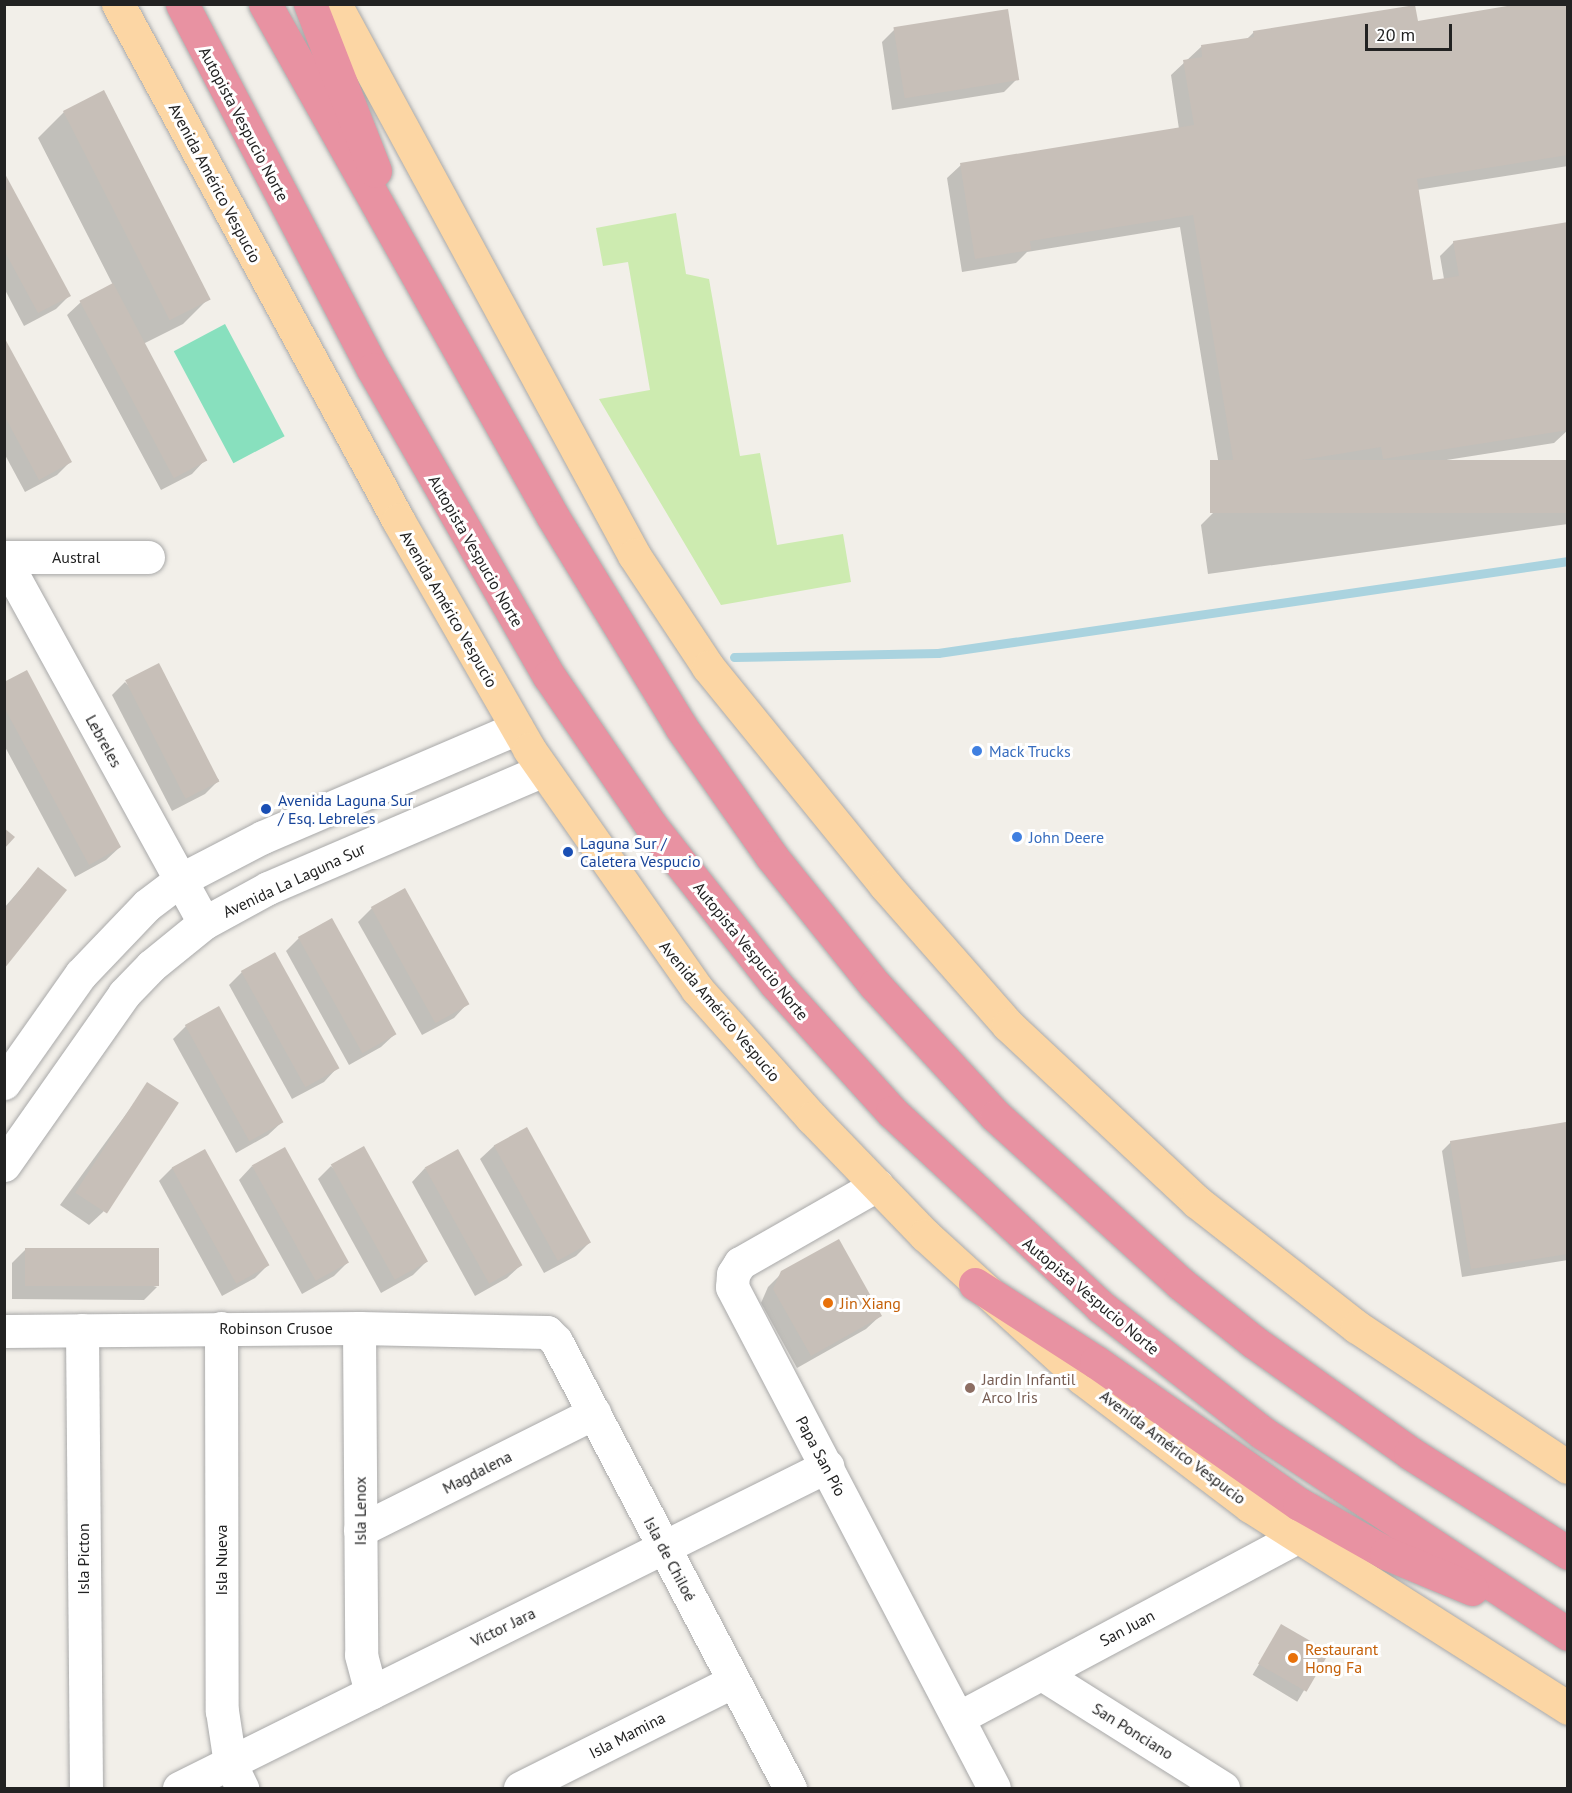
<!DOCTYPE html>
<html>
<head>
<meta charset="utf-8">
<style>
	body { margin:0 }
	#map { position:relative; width:1572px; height:1793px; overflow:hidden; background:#f2efe9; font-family:"PT Sans",sans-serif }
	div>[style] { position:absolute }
	.grass>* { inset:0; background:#cdebb0 }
	.pitch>* { inset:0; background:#88e0be; transform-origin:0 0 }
	.shadow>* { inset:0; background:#0003; transform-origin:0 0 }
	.stream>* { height:9px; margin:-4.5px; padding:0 4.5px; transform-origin:4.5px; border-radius:4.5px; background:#aad3df }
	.building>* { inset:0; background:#c7bfb8; transform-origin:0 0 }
	.roads { filter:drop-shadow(0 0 2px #a9a9a9) drop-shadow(0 0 2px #a9a9a9) }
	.minor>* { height:33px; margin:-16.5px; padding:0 16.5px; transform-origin:16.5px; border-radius:16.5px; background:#fff }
	.major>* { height:33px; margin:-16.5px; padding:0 16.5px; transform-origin:16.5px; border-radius:16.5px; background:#fcd6a4 }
	.highway>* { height:33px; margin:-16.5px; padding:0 16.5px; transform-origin:16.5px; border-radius:16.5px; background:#e892a2 }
	.dots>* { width:16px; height:16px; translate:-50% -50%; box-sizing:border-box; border:3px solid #fff; border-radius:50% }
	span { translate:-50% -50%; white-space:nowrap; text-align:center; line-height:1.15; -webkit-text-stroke:6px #fff; paint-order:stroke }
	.street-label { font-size:16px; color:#222 }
	.shop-label { font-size:16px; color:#366cbe }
	.left { translate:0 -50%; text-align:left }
	.transit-label { font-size:16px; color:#164399 }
	.food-label { font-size:16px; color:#c56008 }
	.education-label { font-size:16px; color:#785e54 }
	.frame { position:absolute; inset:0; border:6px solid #222; pointer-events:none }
	.scale { position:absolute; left:1365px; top:24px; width:87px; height:27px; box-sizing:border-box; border:3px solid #222; border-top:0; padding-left:8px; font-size:18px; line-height:21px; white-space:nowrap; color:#222; -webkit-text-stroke:4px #fff; paint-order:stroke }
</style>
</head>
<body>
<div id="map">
	<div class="grass">
		<div style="clip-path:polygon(676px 213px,686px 274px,709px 279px,740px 456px,760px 453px,777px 545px,843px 534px,851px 582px,721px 605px,599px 399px,650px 390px,628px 262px,603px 266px,596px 228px)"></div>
	</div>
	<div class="pitch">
		<div style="left:225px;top:324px;width:127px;height:58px;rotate:62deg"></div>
	</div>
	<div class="shadow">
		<div style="clip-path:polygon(1568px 4px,1568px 166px,1417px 190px,1431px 281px,1444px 279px,1440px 256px,1454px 242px,1568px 430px,1554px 443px,1370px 472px,1368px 460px,1222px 484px,1180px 227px,1027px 252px,1016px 263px,962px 272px,947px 178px,961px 165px,1179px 129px,1171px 75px,1201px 47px,1246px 40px,1254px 32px,1416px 23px)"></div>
		<div style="clip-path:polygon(895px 29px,1017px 79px,1004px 92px,892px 110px,882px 42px)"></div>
		<div style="clip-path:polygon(64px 112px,209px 298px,183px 324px,143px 344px,205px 460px,192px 474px,161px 490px,67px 315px,81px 302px,113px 285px,38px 138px)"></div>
		<div style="clip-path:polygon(4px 175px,69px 296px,56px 309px,24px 326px,4px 288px)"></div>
		<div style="clip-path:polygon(4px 340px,70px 462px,57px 475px,25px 492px,4px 453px)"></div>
		<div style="clip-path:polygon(1568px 462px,1568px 524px,1208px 574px,1201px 525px,1215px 511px)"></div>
		<div style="clip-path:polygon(125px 682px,219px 780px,205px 794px,172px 811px,112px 695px)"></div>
		<div style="clip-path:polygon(4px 684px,120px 847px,106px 860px,75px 877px,4px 745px)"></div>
		<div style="clip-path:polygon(38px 869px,4px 967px,4px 908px)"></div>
		<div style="clip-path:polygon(372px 908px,467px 1004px,454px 1018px,422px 1035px,358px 922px)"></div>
		<div style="clip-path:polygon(299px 938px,395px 1034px,381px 1047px,349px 1065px,286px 951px)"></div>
		<div style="clip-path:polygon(242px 972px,337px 1068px,324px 1082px,292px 1099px,229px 985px)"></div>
		<div style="clip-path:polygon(186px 1026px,282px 1122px,268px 1135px,236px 1153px,173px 1039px)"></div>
		<div style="clip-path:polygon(148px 1084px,177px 1103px,103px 1212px,89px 1225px,60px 1205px)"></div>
		<div style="clip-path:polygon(1564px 1124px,1568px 1260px,1462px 1277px,1442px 1151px,1451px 1142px)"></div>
		<div style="clip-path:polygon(526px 1129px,589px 1243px,576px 1256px,544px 1273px,480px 1159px,494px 1146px)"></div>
		<div style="clip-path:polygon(205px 1151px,268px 1265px,255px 1278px,222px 1296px,159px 1181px,172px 1168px)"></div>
		<div style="clip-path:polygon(252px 1166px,347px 1263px,334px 1276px,302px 1294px,239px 1180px)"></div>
		<div style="clip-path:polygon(331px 1166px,426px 1262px,413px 1275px,381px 1293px,318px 1179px)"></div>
		<div style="clip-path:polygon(425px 1168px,521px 1265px,507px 1278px,475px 1296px,412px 1182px)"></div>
		<div style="clip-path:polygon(26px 1249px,157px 1287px,144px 1300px,12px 1299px,12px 1263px)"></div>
		<div style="clip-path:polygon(782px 1273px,880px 1316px,866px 1329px,797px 1368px,761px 1303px,768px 1287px)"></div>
		<div style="left:1282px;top:1626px;width:52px;height:57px;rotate:31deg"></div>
	</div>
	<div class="stream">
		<div style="left:734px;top:657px;width:204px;rotate:-1.1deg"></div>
		<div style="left:938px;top:653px;width:637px;rotate:-8.31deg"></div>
	</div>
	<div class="building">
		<div style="clip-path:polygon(1519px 4px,1568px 4px,1568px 155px,1417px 179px,1433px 280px,1459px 276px,1453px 241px,1568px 222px,1568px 430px,1383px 459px,1381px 447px,1235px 471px,1193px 215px,1030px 241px,1031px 250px,975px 259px,960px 163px,1194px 125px,1183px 60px,1202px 57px,1201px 45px,1254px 37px,1253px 31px,1415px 5px,1418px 21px)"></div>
		<div style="left:1008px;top:9px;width:72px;height:116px;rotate:81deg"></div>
		<div style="left:104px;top:90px;width:235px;height:46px;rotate:63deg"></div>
		<div style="clip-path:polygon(4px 172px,71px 296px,38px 313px,4px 250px)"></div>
		<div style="left:113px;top:283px;width:201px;height:38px;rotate:62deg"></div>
		<div style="clip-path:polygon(4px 337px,72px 462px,39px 480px,4px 415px)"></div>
		<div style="left:1568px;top:460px;width:53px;height:358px;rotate:90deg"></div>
		<div style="left:159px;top:663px;width:133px;height:38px;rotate:63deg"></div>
		<div style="clip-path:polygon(27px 670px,121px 847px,89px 865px,4px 707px,4px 682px)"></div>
		<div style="clip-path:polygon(4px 828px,15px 837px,4px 849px)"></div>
		<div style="clip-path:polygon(38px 867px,67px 890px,4px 969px,4px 910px)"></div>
		<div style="left:405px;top:888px;width:133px;height:39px;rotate:61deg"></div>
		<div style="left:332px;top:918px;width:133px;height:39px;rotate:61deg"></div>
		<div style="left:275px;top:952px;width:133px;height:39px;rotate:61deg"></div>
		<div style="left:219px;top:1006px;width:133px;height:39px;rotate:61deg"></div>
		<div style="left:147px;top:1082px;width:38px;height:132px;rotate:33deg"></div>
		<div style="clip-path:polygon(1566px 1122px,1568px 1254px,1471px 1269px,1450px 1141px)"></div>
		<div style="left:527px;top:1127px;width:132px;height:38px;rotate:61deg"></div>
		<div style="left:364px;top:1146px;width:132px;height:38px;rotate:61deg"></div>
		<div style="left:285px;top:1147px;width:132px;height:38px;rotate:61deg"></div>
		<div style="left:205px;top:1149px;width:133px;height:38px;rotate:61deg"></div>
		<div style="left:458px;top:1149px;width:133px;height:38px;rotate:61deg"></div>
		<div style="clip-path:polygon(839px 1239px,882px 1316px,811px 1356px,773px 1289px,781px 1271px)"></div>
		<div style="left:25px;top:1248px;width:134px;height:38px"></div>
		<div style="left:1281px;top:1624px;width:56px;height:46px;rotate:30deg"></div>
	</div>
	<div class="roads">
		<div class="minor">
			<div style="left:4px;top:557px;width:144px"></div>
			<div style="left:4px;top:559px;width:415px;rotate:61.2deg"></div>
			<div style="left:4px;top:1083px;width:133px;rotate:-54.8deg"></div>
			<div style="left:81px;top:974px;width:95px;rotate:-46.3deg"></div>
			<div style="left:147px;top:905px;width:41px;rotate:-37.1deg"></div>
			<div style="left:180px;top:880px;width:93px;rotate:-27.4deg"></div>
			<div style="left:263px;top:837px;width:276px;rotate:-23.2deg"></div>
			<div style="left:4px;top:1165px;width:209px;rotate:-54.9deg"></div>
			<div style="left:124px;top:994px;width:39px;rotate:-46deg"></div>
			<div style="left:151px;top:966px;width:68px;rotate:-39.1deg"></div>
			<div style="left:204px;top:923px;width:73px;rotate:-28.7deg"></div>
			<div style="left:268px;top:888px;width:299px;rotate:-23.2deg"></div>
			<div style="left:877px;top:1185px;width:158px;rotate:150.3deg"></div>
			<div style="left:740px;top:1263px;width:13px;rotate:122deg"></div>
			<div style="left:733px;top:1274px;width:13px;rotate:94deg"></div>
			<div style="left:732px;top:1287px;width:565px;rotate:62.39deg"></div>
			<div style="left:221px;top:1328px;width:383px;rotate:89.9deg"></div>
			<div style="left:222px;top:1711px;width:53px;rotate:81.3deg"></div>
			<div style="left:230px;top:1763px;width:28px;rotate:64deg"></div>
			<div style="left:359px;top:1328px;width:327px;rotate:89.6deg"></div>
			<div style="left:361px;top:1655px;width:39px;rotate:75deg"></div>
			<div style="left:82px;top:1330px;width:458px;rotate:89.5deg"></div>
			<div style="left:4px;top:1331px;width:355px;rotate:-0.5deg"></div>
			<div style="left:359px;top:1328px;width:188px;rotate:1.2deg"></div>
			<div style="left:547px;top:1332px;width:13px;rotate:45deg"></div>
			<div style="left:556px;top:1341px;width:505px;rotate:62.37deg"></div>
			<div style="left:360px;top:1530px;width:262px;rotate:-26.6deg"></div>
			<div style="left:1042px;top:1674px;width:214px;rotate:32.2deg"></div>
			<div style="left:958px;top:1718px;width:384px;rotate:-28.1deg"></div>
			<div style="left:179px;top:1788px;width:724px;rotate:-26.42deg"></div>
			<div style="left:520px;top:1788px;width:239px;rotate:-26.6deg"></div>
		</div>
		<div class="major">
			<div style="left:118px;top:4px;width:587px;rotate:61.51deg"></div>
			<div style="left:398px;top:520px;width:264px;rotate:60.2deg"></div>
			<div style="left:529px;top:749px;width:293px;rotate:55deg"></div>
			<div style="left:697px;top:989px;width:173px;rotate:48.3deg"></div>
			<div style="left:812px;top:1118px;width:163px;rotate:46deg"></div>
			<div style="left:925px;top:1235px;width:212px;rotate:42.3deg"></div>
			<div style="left:1082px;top:1378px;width:211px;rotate:37.3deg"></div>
			<div style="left:1250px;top:1506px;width:377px;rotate:32.4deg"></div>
			<div style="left:335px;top:4px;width:627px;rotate:61.51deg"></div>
			<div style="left:634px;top:555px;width:134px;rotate:56.5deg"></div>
			<div style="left:708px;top:667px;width:281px;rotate:50.9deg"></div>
			<div style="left:885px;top:885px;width:186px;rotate:48.7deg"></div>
			<div style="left:1008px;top:1025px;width:259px;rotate:43.1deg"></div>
			<div style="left:1197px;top:1202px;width:203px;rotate:38deg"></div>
			<div style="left:1357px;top:1327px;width:253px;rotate:33.6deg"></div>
		</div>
		<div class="highway">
			<div style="left:182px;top:4px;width:412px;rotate:62.4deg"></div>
			<div style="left:373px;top:369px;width:354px;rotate:60.2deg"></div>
			<div style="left:549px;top:676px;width:183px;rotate:55.7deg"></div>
			<div style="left:652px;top:827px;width:199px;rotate:51.7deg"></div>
			<div style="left:775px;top:983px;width:174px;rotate:47.8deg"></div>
			<div style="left:892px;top:1112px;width:286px;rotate:43deg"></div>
			<div style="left:1101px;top:1307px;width:205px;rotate:37.9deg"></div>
			<div style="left:1263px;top:1433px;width:365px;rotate:33.4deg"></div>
			<div style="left:265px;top:4px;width:588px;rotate:60.69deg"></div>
			<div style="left:553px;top:517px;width:246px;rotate:58.6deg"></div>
			<div style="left:681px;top:727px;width:159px;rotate:55deg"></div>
			<div style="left:772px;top:857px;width:164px;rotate:51.2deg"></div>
			<div style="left:875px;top:985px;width:178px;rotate:47.3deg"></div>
			<div style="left:996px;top:1116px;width:248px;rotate:42.2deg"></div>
			<div style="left:1180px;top:1283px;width:95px;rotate:38.6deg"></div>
			<div style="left:1254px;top:1342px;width:191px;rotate:35.4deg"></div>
			<div style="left:1410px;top:1453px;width:187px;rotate:32.3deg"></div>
			<div style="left:310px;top:4px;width:179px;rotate:68.7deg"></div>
			<div style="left:975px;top:1284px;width:144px;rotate:32.8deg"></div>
			<div style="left:1096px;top:1362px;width:248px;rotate:35deg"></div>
			<div style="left:1299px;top:1504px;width:100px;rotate:29.4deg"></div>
			<div style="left:1386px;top:1553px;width:93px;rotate:22.7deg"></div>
		</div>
	</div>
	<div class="dots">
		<div style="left:977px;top:751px;background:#3f7fe0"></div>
		<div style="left:266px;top:809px;background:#1a4fb4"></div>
		<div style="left:1017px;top:837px;background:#3f7fe0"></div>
		<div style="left:568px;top:852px;background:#1a4fb4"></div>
		<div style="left:828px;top:1303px;background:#e8710a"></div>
		<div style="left:970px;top:1388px;background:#8d6e63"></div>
		<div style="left:1293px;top:1658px;background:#e8710a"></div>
	</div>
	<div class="street-label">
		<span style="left:244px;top:124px;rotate:62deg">Autopista Vespucio Norte</span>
		<span style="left:215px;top:183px;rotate:62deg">Avenida Américo Vespucio</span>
		<span style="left:476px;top:551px;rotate:60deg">Autopista Vespucio Norte</span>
		<span style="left:76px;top:557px">Austral</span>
		<span style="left:449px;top:609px;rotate:60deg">Avenida Américo Vespucio</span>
		<span style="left:104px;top:741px;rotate:61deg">Lebreles</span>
		<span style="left:294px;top:880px;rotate:-25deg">Avenida La Laguna Sur</span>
		<span style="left:751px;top:951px;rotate:51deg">Autopista Vespucio Norte</span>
		<span style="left:720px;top:1011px;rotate:50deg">Avenida Américo Vespucio</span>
		<span style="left:1091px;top:1296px;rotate:40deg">Autopista Vespucio Norte</span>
		<span style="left:276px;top:1328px">Robinson Crusoe</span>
		<span style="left:1173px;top:1447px;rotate:37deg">Avenida Américo Vespucio</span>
		<span style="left:821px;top:1456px;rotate:62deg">Papa San Pío</span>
		<span style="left:477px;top:1472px;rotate:-27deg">Magdalena</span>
		<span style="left:360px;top:1511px;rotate:-90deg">Isla Lenox</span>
		<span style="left:83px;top:1559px;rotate:-90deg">Isla Picton</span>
		<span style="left:670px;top:1559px;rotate:62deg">Isla de Chiloé</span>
		<span style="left:221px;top:1560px;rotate:-90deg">Isla Nueva</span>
		<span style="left:503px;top:1627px;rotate:-26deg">Víctor Jara</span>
		<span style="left:1127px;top:1628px;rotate:-28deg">San Juan</span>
		<span style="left:1133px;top:1731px;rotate:32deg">San Ponciano</span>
		<span style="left:627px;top:1735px;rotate:-27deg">Isla Mamina</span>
	</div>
	<div class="shop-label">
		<span class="left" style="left:989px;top:751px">Mack Trucks</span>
		<span class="left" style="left:1029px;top:837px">John Deere</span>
	</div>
	<div class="transit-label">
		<span class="left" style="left:278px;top:809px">Avenida Laguna Sur<br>/ Esq. Lebreles</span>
		<span class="left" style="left:580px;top:852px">Laguna Sur /<br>Caletera Vespucio</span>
	</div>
	<div class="food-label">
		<span class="left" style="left:840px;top:1303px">Jin Xiang</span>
		<span class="left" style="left:1305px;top:1658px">Restaurant<br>Hong Fa</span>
	</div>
	<div class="education-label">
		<span class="left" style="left:982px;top:1388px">Jardin Infantil<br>Arco Iris</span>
	</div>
	<div class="frame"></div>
	<div class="scale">20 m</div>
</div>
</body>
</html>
